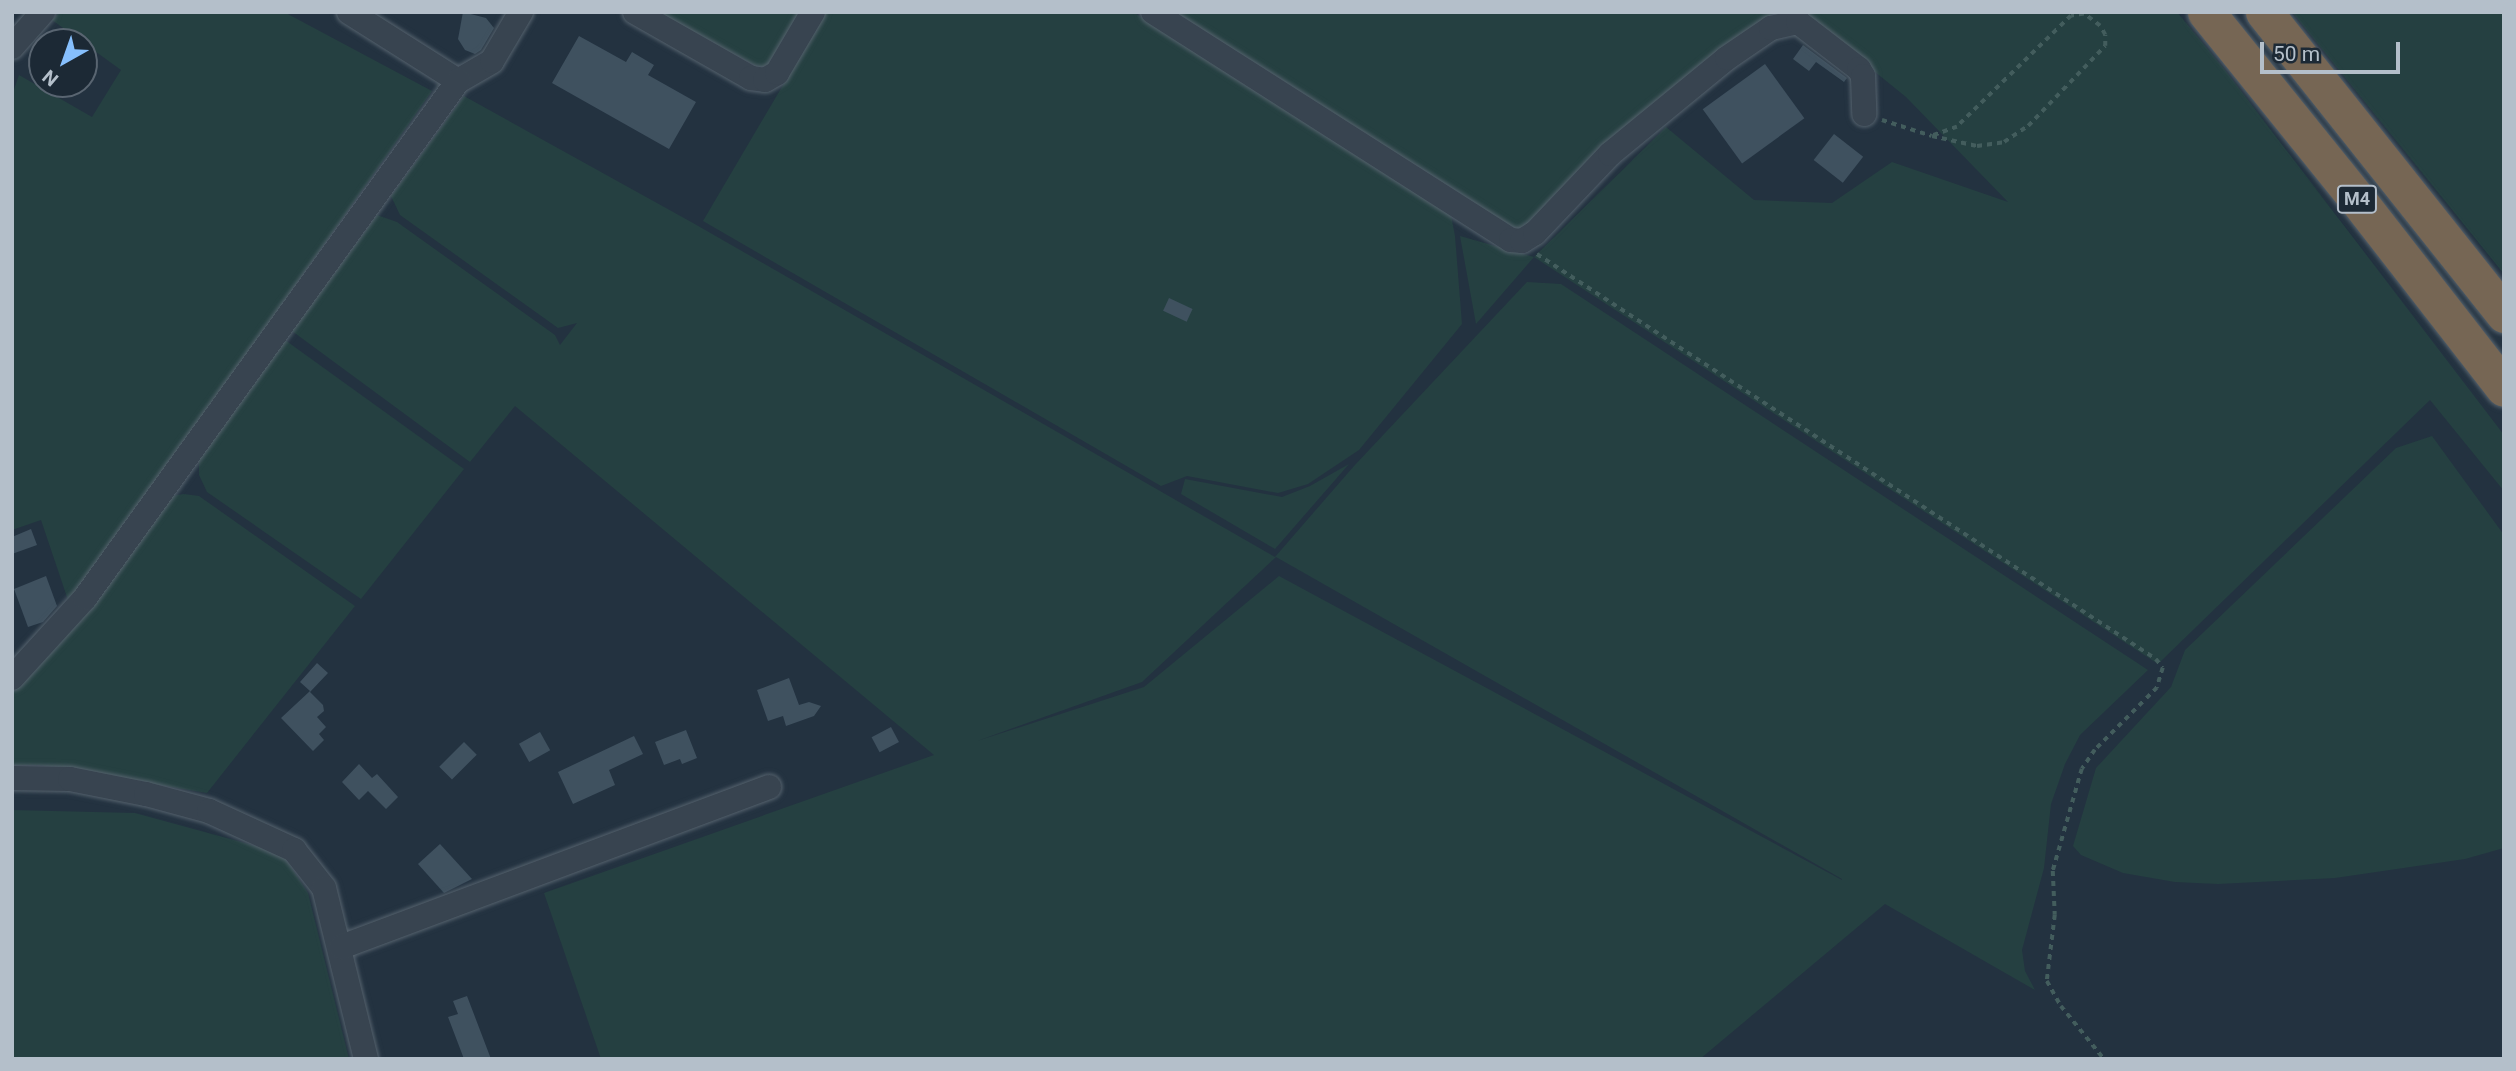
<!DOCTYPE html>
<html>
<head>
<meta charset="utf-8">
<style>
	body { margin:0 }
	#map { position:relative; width:2516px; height:1071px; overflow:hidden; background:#233240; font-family:Roboto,sans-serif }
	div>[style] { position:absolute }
	.green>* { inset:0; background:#254041 }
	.building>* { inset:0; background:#3f515f; transform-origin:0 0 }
	.path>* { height:3.5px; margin-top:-1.75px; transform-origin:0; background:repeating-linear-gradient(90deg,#435d5d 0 5px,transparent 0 10px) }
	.roads { filter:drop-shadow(0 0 2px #55626d) drop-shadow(0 0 2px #55626d) }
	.minor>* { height:24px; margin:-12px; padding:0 12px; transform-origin:12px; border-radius:12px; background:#384450 }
	.highway>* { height:37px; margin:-18.5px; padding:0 18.5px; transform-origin:18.5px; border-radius:18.5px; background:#766654 }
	span { translate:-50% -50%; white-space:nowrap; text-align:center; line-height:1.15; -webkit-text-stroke:5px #1c2935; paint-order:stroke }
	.shield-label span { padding:2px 5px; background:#1c2935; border:2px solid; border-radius:5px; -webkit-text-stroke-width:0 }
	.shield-label { font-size:18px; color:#b4bfca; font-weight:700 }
	.frame { position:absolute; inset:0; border:14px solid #b4bfca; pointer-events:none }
	.north { position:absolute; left:28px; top:28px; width:70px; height:70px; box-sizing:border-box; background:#1c2935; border:2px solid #596571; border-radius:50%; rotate:220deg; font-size:19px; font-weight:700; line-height:28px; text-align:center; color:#b4bfca }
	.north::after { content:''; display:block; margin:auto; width:24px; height:32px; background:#86bffd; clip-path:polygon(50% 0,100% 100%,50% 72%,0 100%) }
	.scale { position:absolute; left:2260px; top:42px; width:140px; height:32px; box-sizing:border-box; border:4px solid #b4bfca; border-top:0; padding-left:9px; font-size:21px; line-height:24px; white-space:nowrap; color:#b4bfca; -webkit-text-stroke:5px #1c2935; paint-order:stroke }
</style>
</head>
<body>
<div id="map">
	<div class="green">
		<div style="clip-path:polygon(60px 12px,284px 12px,432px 91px,70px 606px,41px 520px,12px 530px,12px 95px,19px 75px,92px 117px,121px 70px,52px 20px)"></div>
		<div style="clip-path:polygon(657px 12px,805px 12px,768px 65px,758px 67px)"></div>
		<div style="clip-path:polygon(826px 12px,1133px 12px,1443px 208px,1451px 215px,1455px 236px,1462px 324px,1359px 450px,1308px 484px,1278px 493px,1187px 476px,1161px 486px,703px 221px)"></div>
		<div style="clip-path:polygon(1169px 12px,1774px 12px,1521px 229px,1510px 227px)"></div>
		<div style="clip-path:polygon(1801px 12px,2177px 12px,2225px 70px,2504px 435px,2504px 491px,2430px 400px,2158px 664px,1534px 257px,1476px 324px,1460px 236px,1534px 257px,1666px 127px,1754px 200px,1832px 203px,1892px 162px,2008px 202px,1906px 97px)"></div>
		<div style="clip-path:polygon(2292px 12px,2504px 12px,2504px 274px)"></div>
		<div style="clip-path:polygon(evenodd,464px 96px,693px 223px,1275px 557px,1354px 466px,1527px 282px,1561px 284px,2148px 670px,2080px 735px,2065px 764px,2051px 804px,2044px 868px,2022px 950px,2025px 971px,2035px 990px,1885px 904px,1700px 1059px,601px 1059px,544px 893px,934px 755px,515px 406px,470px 462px,292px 331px,377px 215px,397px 222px,555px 335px,560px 345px,577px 323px,558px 328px,400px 215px,391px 196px,464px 96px,1276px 557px,1842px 879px,1842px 880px,1279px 576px,1144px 687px,977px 741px,1142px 682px,1276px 557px)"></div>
		<div style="clip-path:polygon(285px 340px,464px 469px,361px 599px,207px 492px,199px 475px,199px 458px)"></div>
		<div style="clip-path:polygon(2432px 436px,2504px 535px,2504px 848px,2465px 859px,2335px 878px,2218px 884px,2175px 882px,2123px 873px,2081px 855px,2073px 846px,2096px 768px,2171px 687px,2185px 650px,2396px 448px)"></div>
		<div style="clip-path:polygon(1349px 464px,1275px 549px,1181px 494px,1185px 479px,1282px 497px,1310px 486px)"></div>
		<div style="clip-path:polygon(184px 494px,199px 496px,355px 606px,207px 793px,40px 765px,12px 765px,12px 693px,92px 603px,171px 496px)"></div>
		<div style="clip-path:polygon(12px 810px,135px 813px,282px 853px,308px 893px,349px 1059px,12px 1059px)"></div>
	</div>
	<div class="building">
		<div style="clip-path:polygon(463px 12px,486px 18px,494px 28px,481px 50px,475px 54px,465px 50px,458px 39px)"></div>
		<div style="clip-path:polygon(579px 36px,626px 62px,632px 52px,654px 65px,648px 75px,696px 102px,669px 149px,552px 83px)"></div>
		<div style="clip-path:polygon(1803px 45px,1847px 78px,1844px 82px,1816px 62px,1809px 71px,1793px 59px)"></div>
		<div style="left:1765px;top:64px;width:67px;height:77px;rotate:54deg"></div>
		<div style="left:1834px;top:134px;width:37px;height:33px;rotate:38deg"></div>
		<div style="left:1169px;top:298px;width:26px;height:14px;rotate:25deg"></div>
		<div style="clip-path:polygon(31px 529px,37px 545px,12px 554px,12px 537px)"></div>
		<div style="clip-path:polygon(46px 576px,57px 606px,43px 622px,28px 627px,14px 589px)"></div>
		<div style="clip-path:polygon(317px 663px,328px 673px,310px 692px,323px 705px,324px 711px,317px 717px,326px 727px,319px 734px,324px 740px,313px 751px,281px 718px,310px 691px,300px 682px)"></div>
		<div style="clip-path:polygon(789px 678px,799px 705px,809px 702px,821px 706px,814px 716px,786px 726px,783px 716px,768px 721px,757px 690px)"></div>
		<div style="left:891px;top:727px;width:17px;height:22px;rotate:62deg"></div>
		<div style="clip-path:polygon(686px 730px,697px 758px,682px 764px,680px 759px,664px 765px,655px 742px)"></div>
		<div style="left:540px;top:732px;width:21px;height:24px;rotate:61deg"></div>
		<div style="clip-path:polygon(634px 736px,643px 754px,609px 770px,615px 785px,573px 804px,558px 772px)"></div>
		<div style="left:464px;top:742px;width:18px;height:35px;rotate:45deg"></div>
		<div style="clip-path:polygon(359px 764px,372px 778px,377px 774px,398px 797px,386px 809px,368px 791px,359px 800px,342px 782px)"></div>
		<div style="clip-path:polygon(440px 844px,472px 879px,444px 893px,418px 864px)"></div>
		<div style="clip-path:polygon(467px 996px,491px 1059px,464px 1059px,448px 1017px,458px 1014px,453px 1001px)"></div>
	</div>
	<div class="path">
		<div style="left:1882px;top:120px;width:52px;rotate:17.7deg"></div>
		<div style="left:1932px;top:136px;width:46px;rotate:12.5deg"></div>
		<div style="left:1977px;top:146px;width:27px;rotate:-8deg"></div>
		<div style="left:2004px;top:142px;width:29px;rotate:-34deg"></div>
		<div style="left:2028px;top:126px;width:111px;rotate:-46.1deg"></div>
		<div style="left:2105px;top:46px;width:11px;rotate:-90deg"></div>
		<div style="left:2105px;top:35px;width:10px;rotate:-119deg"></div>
		<div style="left:2100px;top:26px;width:20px;rotate:-143deg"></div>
		<div style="left:2084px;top:14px;width:13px;rotate:171deg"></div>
		<div style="left:2071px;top:16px;width:159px;rotate:135.8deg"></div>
		<div style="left:1957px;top:127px;width:27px;rotate:160deg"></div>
		<div style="left:1537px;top:254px;width:740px;rotate:33.2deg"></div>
		<div style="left:2156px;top:659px;width:11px;rotate:52deg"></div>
		<div style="left:2163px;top:668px;width:21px;rotate:107deg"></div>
		<div style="left:2157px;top:688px;width:88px;rotate:135deg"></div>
		<div style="left:2095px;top:750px;width:23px;rotate:124deg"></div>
		<div style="left:2082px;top:769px;width:106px;rotate:105.9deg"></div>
		<div style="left:2053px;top:871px;width:44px;rotate:87.4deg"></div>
		<div style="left:2055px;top:915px;width:66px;rotate:96.9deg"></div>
		<div style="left:2047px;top:981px;width:29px;rotate:61deg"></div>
		<div style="left:2061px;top:1006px;width:68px;rotate:50.9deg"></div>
	</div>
	<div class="roads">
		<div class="minor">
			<div style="left:349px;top:12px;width:129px;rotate:32.3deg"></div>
			<div style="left:458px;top:81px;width:39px;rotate:-30deg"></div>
			<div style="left:492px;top:61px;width:57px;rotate:-59.4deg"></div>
			<div style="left:635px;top:12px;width:133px;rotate:29.6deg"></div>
			<div style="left:751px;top:78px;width:14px;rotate:8deg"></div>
			<div style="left:765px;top:80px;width:14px;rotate:-30deg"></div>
			<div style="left:777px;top:73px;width:71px;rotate:-59.5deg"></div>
			<div style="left:1153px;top:12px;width:424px;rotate:32.5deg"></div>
			<div style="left:1511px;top:240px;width:11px;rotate:5deg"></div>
			<div style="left:1522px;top:241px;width:15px;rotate:-32deg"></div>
			<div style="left:1535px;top:233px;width:109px;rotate:-46.5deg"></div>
			<div style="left:1610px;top:154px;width:151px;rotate:-39.4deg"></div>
			<div style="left:1727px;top:58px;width:53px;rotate:-34.3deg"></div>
			<div style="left:1771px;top:28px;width:28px;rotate:-13deg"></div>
			<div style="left:1798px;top:22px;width:77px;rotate:37.6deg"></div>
			<div style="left:1859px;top:69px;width:8px;rotate:60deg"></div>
			<div style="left:1863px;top:76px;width:38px;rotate:88deg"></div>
			<div style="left:12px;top:47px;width:47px;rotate:-48.5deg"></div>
			<div style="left:12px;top:678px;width:108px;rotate:-47.6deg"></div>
			<div style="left:85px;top:598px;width:638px;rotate:-54.19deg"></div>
			<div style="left:12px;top:778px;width:58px;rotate:1deg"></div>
			<div style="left:70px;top:779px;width:77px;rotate:11.2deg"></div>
			<div style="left:146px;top:794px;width:65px;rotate:15.1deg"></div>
			<div style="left:209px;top:811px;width:94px;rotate:24.6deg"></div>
			<div style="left:294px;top:850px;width:48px;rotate:51.7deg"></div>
			<div style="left:324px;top:888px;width:176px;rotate:76.2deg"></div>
			<div style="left:341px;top:947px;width:457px;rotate:-20.5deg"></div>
		</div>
		<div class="highway">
			<div style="left:2206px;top:12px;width:240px;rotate:51.1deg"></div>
			<div style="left:2357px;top:199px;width:239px;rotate:52.1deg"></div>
			<div style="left:2264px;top:12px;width:386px;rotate:51.5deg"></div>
		</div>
	</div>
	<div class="shield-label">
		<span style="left:2357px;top:199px">M4</span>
	</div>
	<div class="frame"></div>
	<div class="north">N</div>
	<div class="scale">50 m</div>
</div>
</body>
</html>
